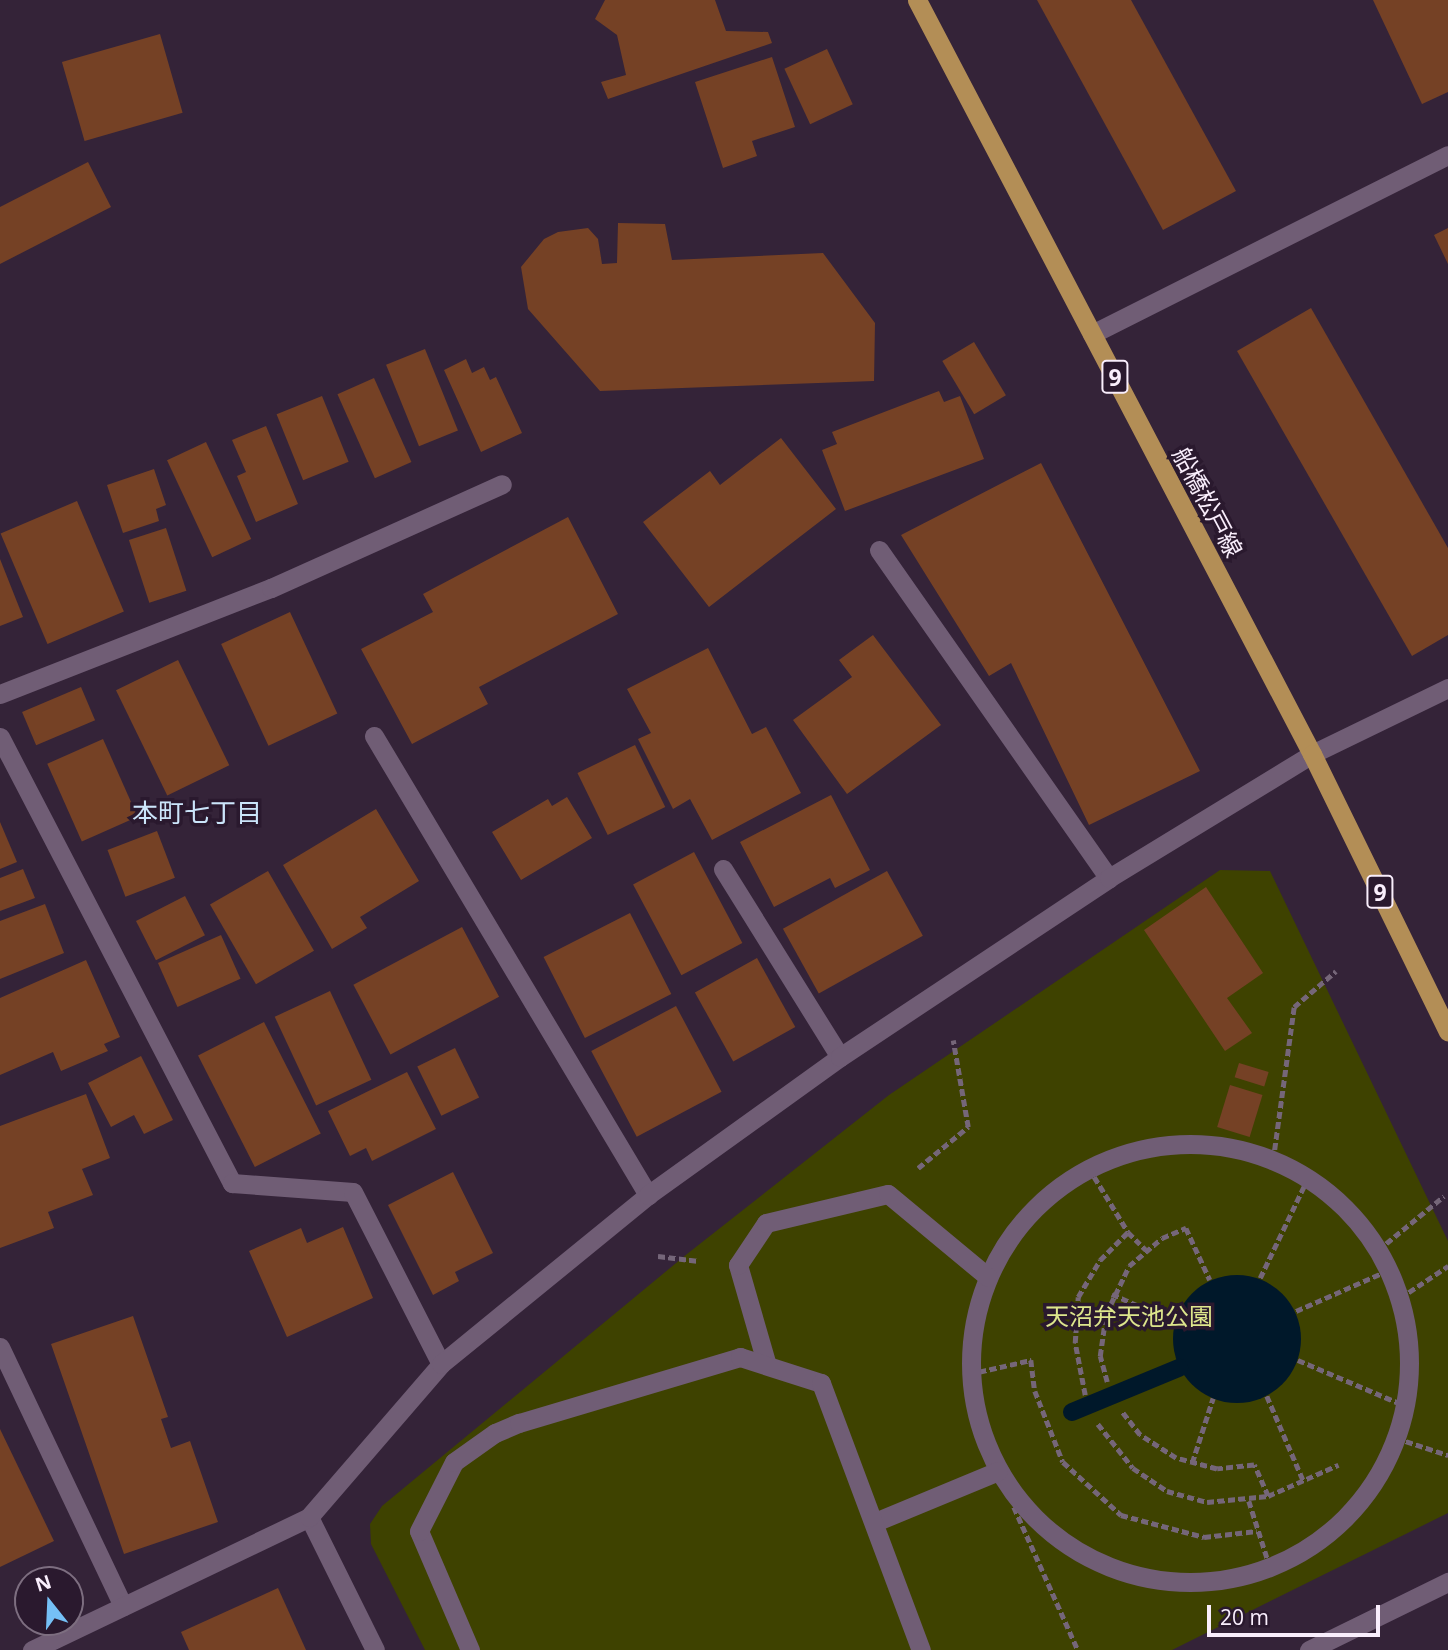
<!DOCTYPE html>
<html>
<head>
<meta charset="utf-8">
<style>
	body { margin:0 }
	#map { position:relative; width:1448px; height:1650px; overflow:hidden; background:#342338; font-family:"Open Sans","Noto Sans JP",sans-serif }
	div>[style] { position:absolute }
	.green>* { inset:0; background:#3e4200 }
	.water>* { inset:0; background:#00182a }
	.round { border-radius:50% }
	.stream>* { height:18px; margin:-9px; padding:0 9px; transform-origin:9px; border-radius:9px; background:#00182a }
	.building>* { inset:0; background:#754125; transform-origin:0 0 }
	.path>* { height:4.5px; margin-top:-2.25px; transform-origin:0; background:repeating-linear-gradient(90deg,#756679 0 7px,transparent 0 10.5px) }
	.service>* { height:19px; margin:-9.5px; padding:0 9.5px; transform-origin:9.5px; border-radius:9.5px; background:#705d75 }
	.pedestrian>* { height:19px; margin:-9.5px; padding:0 9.5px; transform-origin:9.5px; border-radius:9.5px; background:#705d75 }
	.pedestrian>.ring { margin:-9.5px; padding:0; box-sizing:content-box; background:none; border:19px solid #705d75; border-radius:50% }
	.minor>* { height:19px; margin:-9.5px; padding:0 9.5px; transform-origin:9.5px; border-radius:9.5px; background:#705d75 }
	.tertiary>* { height:19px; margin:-9.5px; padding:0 9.5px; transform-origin:9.5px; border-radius:9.5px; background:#705d75 }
	.primary>* { height:19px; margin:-9.5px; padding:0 9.5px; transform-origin:9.5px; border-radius:9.5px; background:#b38e56 }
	span { translate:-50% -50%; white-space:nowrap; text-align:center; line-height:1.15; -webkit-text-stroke:7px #2a192e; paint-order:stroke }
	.shield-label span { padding:2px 5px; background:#2a192e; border:2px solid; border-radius:5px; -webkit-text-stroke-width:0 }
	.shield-label { font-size:23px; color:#f9eefc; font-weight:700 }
	.street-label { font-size:24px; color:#f9eefc }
	.park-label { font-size:24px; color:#dde68c }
	.neighbourhood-label { font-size:26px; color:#cbe5fa }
	.north { position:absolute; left:14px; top:1566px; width:70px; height:70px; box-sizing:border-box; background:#2a192e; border:2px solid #7d6e80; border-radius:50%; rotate:342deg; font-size:19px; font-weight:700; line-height:28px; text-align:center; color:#f9eefc }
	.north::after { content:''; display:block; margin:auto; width:24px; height:32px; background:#75c0f6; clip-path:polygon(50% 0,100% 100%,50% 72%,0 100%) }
	.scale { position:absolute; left:1207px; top:1605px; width:173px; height:32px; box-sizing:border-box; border:4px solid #f9eefc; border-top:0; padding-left:9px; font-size:21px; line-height:24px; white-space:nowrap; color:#f9eefc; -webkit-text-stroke:5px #2a192e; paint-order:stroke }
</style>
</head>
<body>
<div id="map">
	<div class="green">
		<div style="clip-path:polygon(1220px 870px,1270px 871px,1448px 1241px,1448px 1513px,1172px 1650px,425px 1650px,371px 1544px,370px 1524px,382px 1506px,687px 1254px,889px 1095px)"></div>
	</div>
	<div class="water">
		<div class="round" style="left:1173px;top:1275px;width:128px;height:128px"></div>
	</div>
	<div class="stream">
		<div style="left:1072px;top:1412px;width:116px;rotate:-22.4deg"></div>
	</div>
	<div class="building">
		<div style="clip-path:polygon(605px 0,715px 0,726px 31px,768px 32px,772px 43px,608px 99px,601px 82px,626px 75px,617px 35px,595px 19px)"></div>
		<div style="clip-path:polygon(1037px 0,1131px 0,1236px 191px,1163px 230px)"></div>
		<div style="clip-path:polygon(1373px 0,1448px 0,1448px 92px,1422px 104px)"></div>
		<div style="left:160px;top:34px;width:82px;height:102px;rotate:74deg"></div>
		<div style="left:827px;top:49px;width:61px;height:47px;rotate:65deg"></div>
		<div style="clip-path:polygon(772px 57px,795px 127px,752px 141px,757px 156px,723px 168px,695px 82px)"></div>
		<div style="clip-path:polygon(88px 162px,111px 207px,0 264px,0 207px)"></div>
		<div style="clip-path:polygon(618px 223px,665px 224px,672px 260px,823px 253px,875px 323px,874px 381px,600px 391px,528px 309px,521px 267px,544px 239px,558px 232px,588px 228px,598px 239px,602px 264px,617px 263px)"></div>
		<div style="clip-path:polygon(1448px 228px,1448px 264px,1434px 235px)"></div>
		<div style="clip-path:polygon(1311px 308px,1448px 548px,1448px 635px,1412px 656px,1237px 351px)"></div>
		<div style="left:974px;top:342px;width:62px;height:37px;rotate:59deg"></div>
		<div style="left:425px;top:349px;width:88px;height:42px;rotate:68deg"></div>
		<div style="clip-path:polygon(466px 359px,472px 373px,484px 367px,490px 380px,496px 377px,522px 433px,481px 452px,444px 370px)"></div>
		<div style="left:374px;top:378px;width:92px;height:40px;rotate:66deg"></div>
		<div style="clip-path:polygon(939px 391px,944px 402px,960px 396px,984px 459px,845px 511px,822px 450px,837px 444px,832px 432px)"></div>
		<div style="left:322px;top:396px;width:71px;height:49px;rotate:68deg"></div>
		<div style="clip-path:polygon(266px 426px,298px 504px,256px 522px,237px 476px,246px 472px,232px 440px)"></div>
		<div style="clip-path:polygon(781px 438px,836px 509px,709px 607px,643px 522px,710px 471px,720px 485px)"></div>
		<div style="left:206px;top:442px;width:107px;height:43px;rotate:65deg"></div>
		<div style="clip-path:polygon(1041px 463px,1200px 771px,1089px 825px,1011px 663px,989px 676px,901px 535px)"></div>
		<div style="clip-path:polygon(154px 469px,166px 505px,156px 509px,159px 521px,123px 533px,107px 485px)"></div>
		<div style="left:77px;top:501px;width:120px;height:83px;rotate:67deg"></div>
		<div style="clip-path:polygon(568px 517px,618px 614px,479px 687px,488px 704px,412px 744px,361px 649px,433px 612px,423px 594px)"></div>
		<div style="left:166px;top:528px;width:66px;height:39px;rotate:72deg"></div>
		<div style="clip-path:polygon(0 559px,23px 617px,0 626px)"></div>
		<div style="left:290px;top:612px;width:112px;height:76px;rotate:65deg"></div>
		<div style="clip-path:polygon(873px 635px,941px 725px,847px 794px,793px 720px,852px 677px,839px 660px)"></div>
		<div style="clip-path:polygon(708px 648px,752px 734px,766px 727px,801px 793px,712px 840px,690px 799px,673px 809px,638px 739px,651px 733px,627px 689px)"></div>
		<div style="left:178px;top:660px;width:117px;height:69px;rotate:64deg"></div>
		<div style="left:81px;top:687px;width:36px;height:64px;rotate:67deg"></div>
		<div style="left:103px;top:739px;width:85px;height:61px;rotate:66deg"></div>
		<div style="left:635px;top:745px;width:69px;height:64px;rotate:64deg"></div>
		<div style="clip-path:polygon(831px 795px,870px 870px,835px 888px,830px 878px,774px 907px,740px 842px)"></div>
		<div style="clip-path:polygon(567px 797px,592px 838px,521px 880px,492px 832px,548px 799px,552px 806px)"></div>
		<div style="clip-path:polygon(376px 809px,419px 881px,360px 917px,367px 928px,332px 949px,283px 865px)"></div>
		<div style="clip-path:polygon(0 822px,17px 862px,0 869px)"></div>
		<div style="left:157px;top:831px;width:50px;height:53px;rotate:69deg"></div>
		<div style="left:694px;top:852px;width:103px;height:69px;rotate:62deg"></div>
		<div style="clip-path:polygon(23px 869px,35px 898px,0 911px,0 878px)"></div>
		<div style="left:268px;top:871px;width:92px;height:67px;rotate:60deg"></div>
		<div style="left:887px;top:871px;width:74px;height:119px;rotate:61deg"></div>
		<div style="clip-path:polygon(1206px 887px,1263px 973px,1227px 998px,1252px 1033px,1225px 1051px,1144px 930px)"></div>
		<div style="left:185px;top:896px;width:44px;height:55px;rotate:63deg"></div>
		<div style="clip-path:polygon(45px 904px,64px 953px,0 979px,0 921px)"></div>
		<div style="left:630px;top:913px;width:91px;height:97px;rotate:63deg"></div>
		<div style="left:462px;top:927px;width:79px;height:123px;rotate:62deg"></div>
		<div style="left:221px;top:935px;width:48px;height:69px;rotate:66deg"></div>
		<div style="left:757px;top:958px;width:79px;height:71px;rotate:61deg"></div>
		<div style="clip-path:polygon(86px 960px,120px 1037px,104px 1044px,108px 1051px,61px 1071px,53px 1052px,0 1075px,0 998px)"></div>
		<div style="left:330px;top:991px;width:98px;height:61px;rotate:65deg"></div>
		<div style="left:676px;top:1006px;width:97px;height:96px;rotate:62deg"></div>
		<div style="left:264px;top:1022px;width:125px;height:74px;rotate:63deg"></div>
		<div style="left:455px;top:1048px;width:55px;height:42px;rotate:64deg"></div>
		<div style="clip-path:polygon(141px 1056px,173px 1120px,144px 1134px,134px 1115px,111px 1127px,88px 1083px)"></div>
		<div style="left:1239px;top:1063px;width:31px;height:15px;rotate:17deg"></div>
		<div style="clip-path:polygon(407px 1072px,436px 1129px,372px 1161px,366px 1148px,350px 1156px,328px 1111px)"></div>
		<div style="left:1230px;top:1085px;width:34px;height:44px;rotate:17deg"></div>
		<div style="clip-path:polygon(86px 1094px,110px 1158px,82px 1169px,93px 1195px,48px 1212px,54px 1228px,0 1248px,0 1126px)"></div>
		<div style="clip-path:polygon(453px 1172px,493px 1253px,455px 1272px,459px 1281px,433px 1295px,388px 1205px)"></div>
		<div style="clip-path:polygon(343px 1227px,373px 1298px,287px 1337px,249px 1251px,301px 1228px,307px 1243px)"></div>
		<div style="clip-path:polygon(133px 1316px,168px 1417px,161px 1419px,171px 1448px,190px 1441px,218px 1522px,124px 1554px,51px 1344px)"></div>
		<div style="clip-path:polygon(0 1429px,54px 1541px,0 1567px)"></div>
		<div style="clip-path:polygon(278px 1588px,306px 1650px,189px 1650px,181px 1632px)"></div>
	</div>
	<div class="path">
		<div style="left:1273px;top:1160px;width:154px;rotate:-82.2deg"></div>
		<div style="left:1294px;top:1007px;width:55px;rotate:-40.6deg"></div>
		<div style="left:918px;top:1168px;width:65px;rotate:-39.4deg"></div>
		<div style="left:968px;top:1127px;width:88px;rotate:-99.8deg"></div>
		<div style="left:1089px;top:1168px;width:75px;rotate:58.6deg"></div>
		<div style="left:1128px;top:1232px;width:25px;rotate:45deg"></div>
		<div style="left:1378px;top:1250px;width:85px;rotate:-39.3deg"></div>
		<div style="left:658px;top:1256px;width:41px;rotate:7deg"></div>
		<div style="left:1260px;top:1278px;width:111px;rotate:-64.4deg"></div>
		<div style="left:1112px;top:1294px;width:69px;rotate:24deg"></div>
		<div style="left:1400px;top:1298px;width:58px;rotate:-33.7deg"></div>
		<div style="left:1296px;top:1311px;width:102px;rotate:-23.8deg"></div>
		<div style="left:1298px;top:1360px;width:117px;rotate:23.1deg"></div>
		<div style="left:969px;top:1374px;width:64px;rotate:-12.7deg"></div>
		<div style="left:1031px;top:1360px;width:31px;rotate:83deg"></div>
		<div style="left:1035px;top:1391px;width:76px;rotate:68.5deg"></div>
		<div style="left:1063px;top:1462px;width:79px;rotate:42.4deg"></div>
		<div style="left:1121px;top:1515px;width:86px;rotate:14.8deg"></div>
		<div style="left:1204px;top:1537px;width:53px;rotate:-6.5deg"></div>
		<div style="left:1107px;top:1382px;width:27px;rotate:-105deg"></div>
		<div style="left:1100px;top:1356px;width:42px;rotate:-81.9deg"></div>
		<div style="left:1106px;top:1314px;width:53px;rotate:-64.4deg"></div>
		<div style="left:1129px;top:1266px;width:43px;rotate:-40.3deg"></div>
		<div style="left:1162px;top:1238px;width:26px;rotate:-23deg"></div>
		<div style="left:1186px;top:1228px;width:57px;rotate:65.2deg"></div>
		<div style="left:1085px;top:1395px;width:53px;rotate:-100.9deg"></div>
		<div style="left:1075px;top:1343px;width:46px;rotate:-86.3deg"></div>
		<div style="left:1078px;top:1297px;width:43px;rotate:-59.3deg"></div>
		<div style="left:1100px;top:1260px;width:40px;rotate:-45deg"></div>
		<div style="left:1267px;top:1396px;width:94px;rotate:66.7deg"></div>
		<div style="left:1098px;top:1424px;width:56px;rotate:51.5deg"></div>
		<div style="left:1133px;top:1468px;width:41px;rotate:34.1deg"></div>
		<div style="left:1167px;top:1491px;width:41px;rotate:15.4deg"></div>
		<div style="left:1207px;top:1502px;width:61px;rotate:-5.6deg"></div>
		<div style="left:1268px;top:1496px;width:34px;rotate:-114deg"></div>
		<div style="left:1254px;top:1465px;width:37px;rotate:174deg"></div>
		<div style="left:1217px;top:1469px;width:42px;rotate:-165deg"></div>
		<div style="left:1176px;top:1458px;width:43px;rotate:-147.4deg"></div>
		<div style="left:1140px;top:1435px;width:29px;rotate:-128deg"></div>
		<div style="left:1396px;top:1438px;width:55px;rotate:18.1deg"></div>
		<div style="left:1192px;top:1463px;width:68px;rotate:-72.1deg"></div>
		<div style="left:1268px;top:1496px;width:77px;rotate:-23.9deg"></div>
		<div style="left:1249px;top:1501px;width:69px;rotate:72.3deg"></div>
		<div style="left:1014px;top:1507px;width:157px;rotate:65.9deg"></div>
	</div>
	<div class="service">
		<div style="left:879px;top:550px;width:401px;rotate:55deg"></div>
		<div style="left:0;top:694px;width:291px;rotate:-21.4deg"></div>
		<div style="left:271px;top:588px;width:253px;rotate:-24.2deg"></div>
		<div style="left:374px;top:736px;width:535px;rotate:59.16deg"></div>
		<div style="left:0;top:737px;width:503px;rotate:62.52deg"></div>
		<div style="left:232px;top:1183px;width:121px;rotate:4.3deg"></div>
		<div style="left:353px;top:1192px;width:193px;rotate:62.9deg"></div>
		<div style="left:723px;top:869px;width:221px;rotate:58.1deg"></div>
		<div style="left:0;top:1347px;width:287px;rotate:64.6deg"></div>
	</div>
	<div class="pedestrian">
		<div class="ring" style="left:971px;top:1144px;width:419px;height:419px"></div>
		<div style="left:766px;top:1362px;width:101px;rotate:-106.1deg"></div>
		<div style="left:738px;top:1265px;width:50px;rotate:-56.3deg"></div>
		<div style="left:766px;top:1223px;width:125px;rotate:-13.4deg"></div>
		<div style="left:888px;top:1194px;width:130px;rotate:39.7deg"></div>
		<div style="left:875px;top:1522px;width:133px;rotate:-22.5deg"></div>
		<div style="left:470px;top:1650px;width:129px;rotate:-113.2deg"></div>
		<div style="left:419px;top:1531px;width:77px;rotate:-63.1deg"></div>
		<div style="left:454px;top:1462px;width:50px;rotate:-35.3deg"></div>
		<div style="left:495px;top:1433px;width:26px;rotate:-23deg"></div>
		<div style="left:519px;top:1423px;width:231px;rotate:-16.6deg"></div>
		<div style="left:740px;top:1357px;width:85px;rotate:17.8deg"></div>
		<div style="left:821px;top:1383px;width:285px;rotate:69.5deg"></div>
	</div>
	<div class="minor">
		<div style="left:1092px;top:334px;width:398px;rotate:-26.7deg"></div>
	</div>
	<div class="tertiary">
		<div style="left:309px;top:1517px;width:148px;rotate:63.6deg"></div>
		<div style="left:32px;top:1650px;width:307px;rotate:-25.6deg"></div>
		<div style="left:309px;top:1517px;width:202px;rotate:-49.2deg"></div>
		<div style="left:441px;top:1364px;width:267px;rotate:-39.2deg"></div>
		<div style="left:648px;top:1195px;width:236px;rotate:-35.7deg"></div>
		<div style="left:840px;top:1057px;width:323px;rotate:-33.6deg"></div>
		<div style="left:1109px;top:878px;width:238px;rotate:-31.4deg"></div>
		<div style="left:1312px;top:754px;width:151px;rotate:-25.9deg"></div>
		<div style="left:1309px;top:1650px;width:155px;rotate:-26.1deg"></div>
	</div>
	<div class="primary">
		<div style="left:917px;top:0;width:851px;rotate:62.35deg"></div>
		<div style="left:1312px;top:754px;width:309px;rotate:63.9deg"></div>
	</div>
	<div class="shield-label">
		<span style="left:1115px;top:377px">9</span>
		<span style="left:1380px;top:892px">9</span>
	</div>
	<div class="street-label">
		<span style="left:1208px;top:502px;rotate:62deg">船橋松戸線</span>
	</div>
	<div class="park-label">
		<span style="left:1129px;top:1316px">天沼弁天池公園</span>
	</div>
	<div class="neighbourhood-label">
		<span style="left:197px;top:813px">本町七丁目</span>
	</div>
	<div class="north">N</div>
	<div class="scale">20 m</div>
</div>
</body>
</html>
